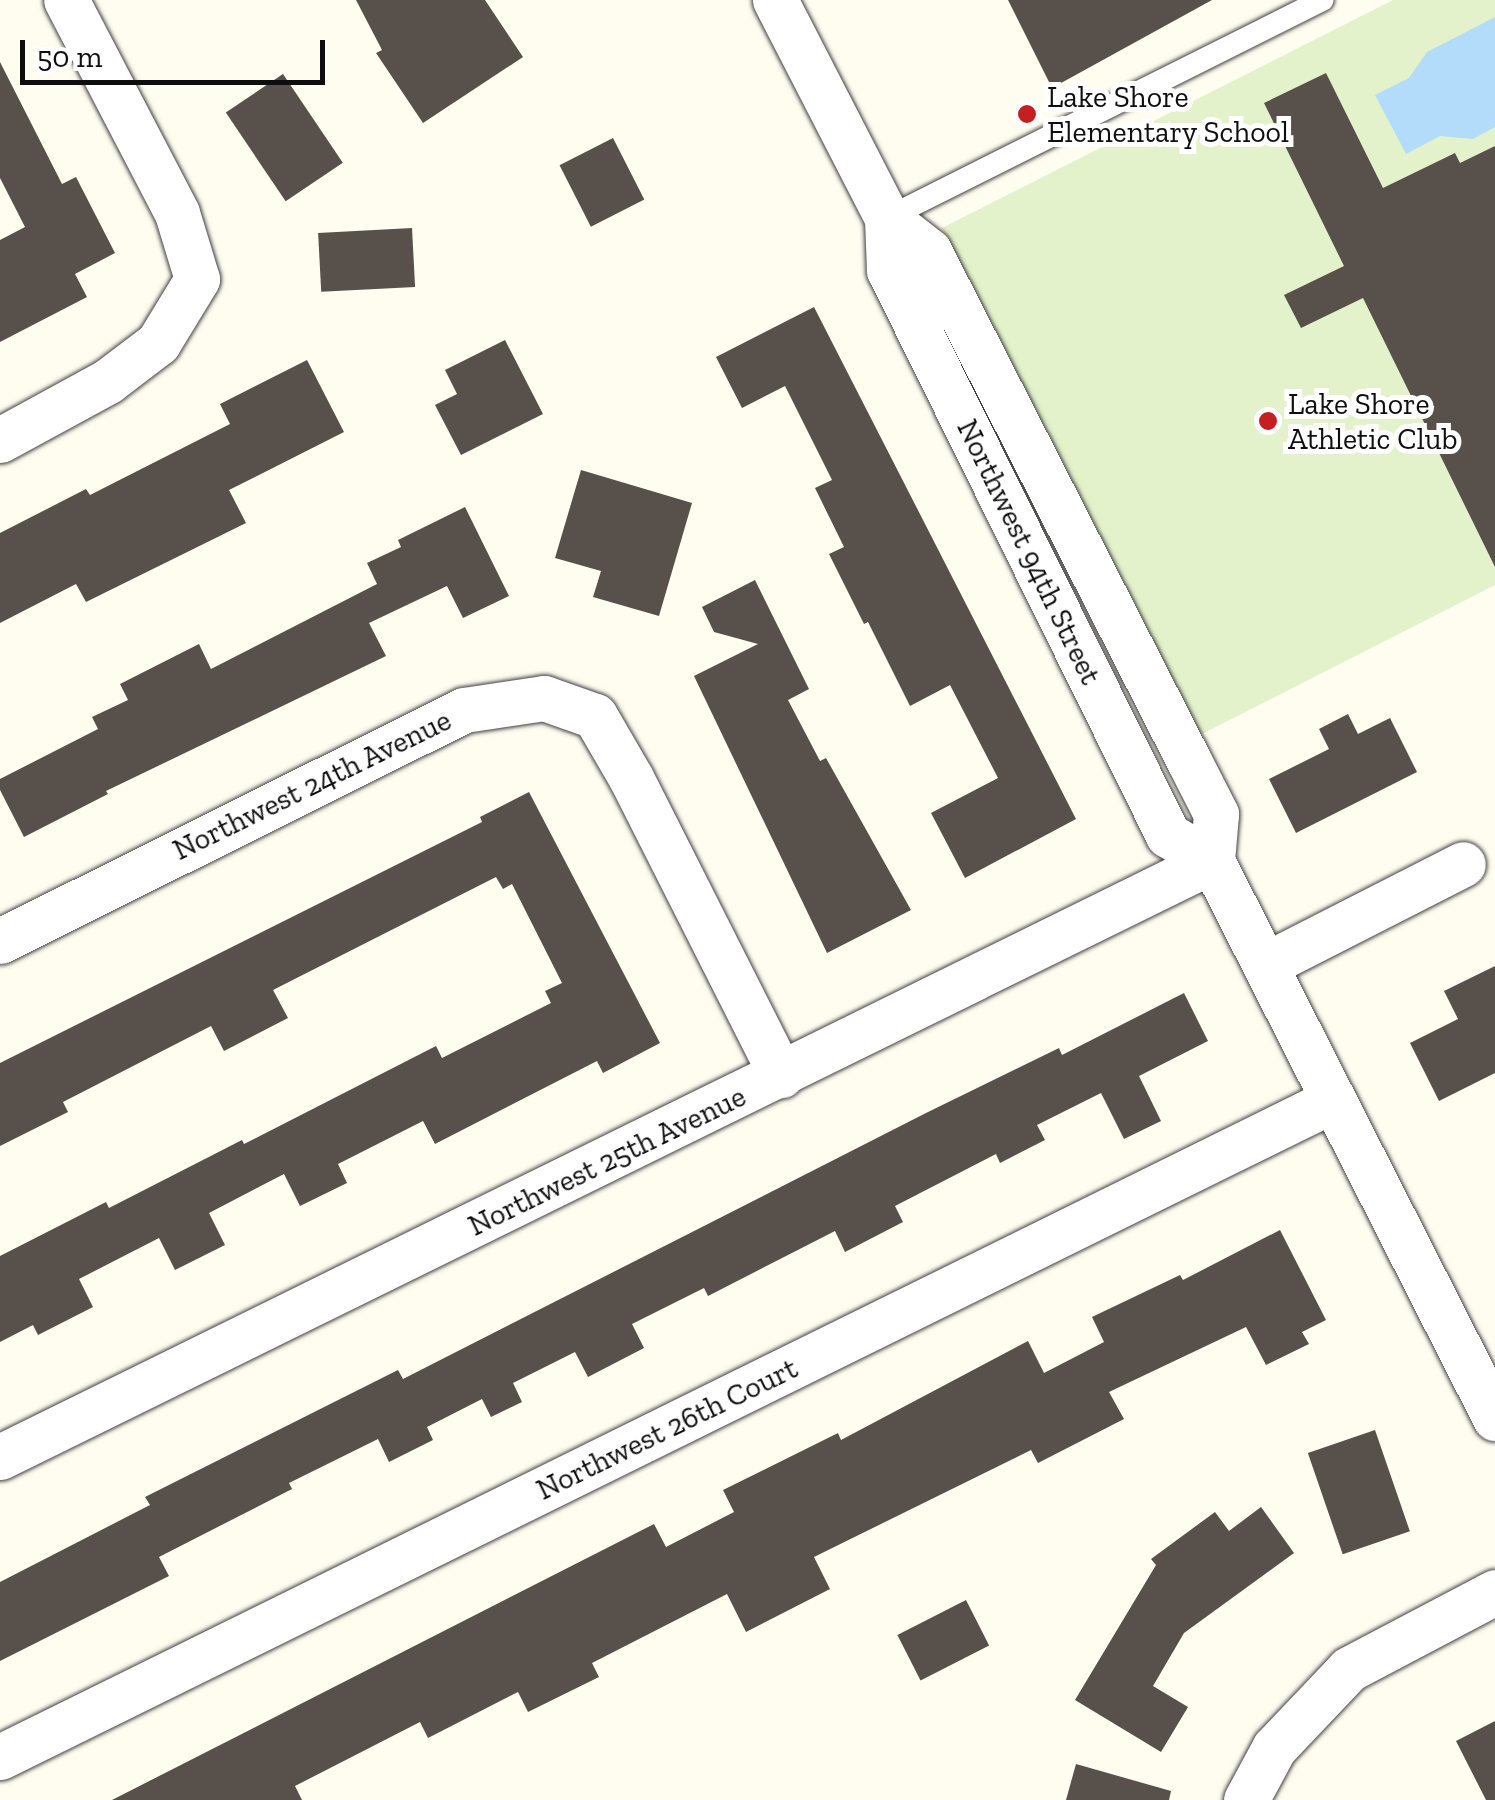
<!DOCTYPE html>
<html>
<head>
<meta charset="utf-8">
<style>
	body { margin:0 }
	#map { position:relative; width:1495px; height:1800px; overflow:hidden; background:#fffcf0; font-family:"Zilla Slab",serif }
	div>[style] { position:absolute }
	.pitch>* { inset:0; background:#e3f2ca }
	.water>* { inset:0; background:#b2dcf9 }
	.building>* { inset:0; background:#58504a; transform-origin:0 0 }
	.roads { filter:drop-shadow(0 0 2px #414141) drop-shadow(0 0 2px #414141) }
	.lane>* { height:22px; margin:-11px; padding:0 11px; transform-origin:11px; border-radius:11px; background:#fff }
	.street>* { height:45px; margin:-22.5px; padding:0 22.5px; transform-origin:22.5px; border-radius:22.5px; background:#fff }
	.dots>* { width:28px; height:28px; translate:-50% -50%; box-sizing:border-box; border:5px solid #fff; border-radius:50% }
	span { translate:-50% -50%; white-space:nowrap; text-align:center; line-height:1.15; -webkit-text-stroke:10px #fff; paint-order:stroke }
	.poi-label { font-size:30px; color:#0e0e0e }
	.left { translate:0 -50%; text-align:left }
	.street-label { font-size:30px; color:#0e0e0e }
	.scale { position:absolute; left:20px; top:40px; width:305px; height:45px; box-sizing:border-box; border:5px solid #0e0e0e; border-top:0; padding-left:12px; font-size:30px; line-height:35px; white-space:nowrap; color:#0e0e0e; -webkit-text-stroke:8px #fff; paint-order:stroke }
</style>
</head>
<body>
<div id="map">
	<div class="pitch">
		<div style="clip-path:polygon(1393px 0,1495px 0,1495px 585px,1200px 735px,942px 228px)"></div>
	</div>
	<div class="water">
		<div style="clip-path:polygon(1495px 17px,1495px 127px,1473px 139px,1440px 136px,1406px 154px,1375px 95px,1409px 78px,1427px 52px)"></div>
	</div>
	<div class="building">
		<div style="clip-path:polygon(356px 0,485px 0,523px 57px,423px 123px,376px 53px,382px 50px)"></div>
		<div style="clip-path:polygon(1008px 0,1212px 0,1052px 88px)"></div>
		<div style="clip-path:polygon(0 62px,62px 184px,76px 177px,115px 253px,75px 274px,87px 297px,0 342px,0 240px,25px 227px,0 178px)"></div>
		<div style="clip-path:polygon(1326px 73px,1383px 188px,1455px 153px,1460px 163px,1495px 146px,1495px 567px,1363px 298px,1301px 328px,1284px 295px,1344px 266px,1264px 103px)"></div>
		<div style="left:283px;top:74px;width:107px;height:69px;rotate:56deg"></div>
		<div style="left:613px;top:138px;width:69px;height:60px;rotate:63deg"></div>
		<div style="left:412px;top:228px;width:59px;height:94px;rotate:87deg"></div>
		<div style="clip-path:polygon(814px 307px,1076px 819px,965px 878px,931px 813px,998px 778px,950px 685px,910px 706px,868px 622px,864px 624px,829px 554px,844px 547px,815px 488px,832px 480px,785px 386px,742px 408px,716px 357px)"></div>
		<div style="clip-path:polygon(505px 340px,543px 414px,461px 455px,435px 405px,457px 394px,445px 370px)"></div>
		<div style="clip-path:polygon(307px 360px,344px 432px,229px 490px,246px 523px,86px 602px,76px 584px,0 623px,0 533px,86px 489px,90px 495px,230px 424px,220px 404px)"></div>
		<div style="clip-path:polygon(581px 470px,692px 503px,659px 616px,593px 597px,601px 571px,555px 558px)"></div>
		<div style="clip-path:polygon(465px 507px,509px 596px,463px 618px,447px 586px,369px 623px,386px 656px,106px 791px,108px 794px,24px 837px,0 790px,0 779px,98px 729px,92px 717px,128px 700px,120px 684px,199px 644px,211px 669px,377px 584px,367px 563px,401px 547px,398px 540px)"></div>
		<div style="clip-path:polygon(755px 580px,809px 689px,788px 700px,820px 761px,826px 758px,911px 910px,827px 953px,694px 676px,758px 644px,714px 632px,702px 607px)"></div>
		<div style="clip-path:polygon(1348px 714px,1358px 734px,1390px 718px,1417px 772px,1296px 833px,1269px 779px,1329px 749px,1319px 729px)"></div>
		<div style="clip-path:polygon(529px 792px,660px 1043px,603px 1073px,597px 1061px,435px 1144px,423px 1121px,338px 1164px,347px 1183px,300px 1206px,284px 1174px,209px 1213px,225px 1245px,175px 1270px,159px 1238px,79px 1279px,93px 1307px,38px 1335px,33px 1325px,0 1342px,0 1256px,106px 1202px,109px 1208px,242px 1140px,244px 1144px,436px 1046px,442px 1058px,551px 1003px,545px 991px,562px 983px,512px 884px,503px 889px,496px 877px,273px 990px,288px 1018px,224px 1051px,211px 1026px,63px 1102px,68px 1112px,0 1146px,0 1063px,482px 822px,480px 817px)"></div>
		<div style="clip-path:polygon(1495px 966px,1495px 1073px,1439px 1101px,1410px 1043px,1458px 1019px,1444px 991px)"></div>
		<div style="clip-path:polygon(1184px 993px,1208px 1041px,1139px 1076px,1161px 1121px,1124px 1139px,1101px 1093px,1037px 1125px,1045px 1140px,1000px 1163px,996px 1154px,895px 1206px,903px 1222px,845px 1252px,835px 1231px,708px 1296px,704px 1288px,632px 1324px,644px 1348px,588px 1377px,575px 1352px,513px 1383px,522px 1402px,491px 1417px,482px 1399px,427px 1427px,433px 1440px,389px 1462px,378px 1439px,289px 1483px,292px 1489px,159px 1557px,169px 1576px,0 1661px,0 1582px,150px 1505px,145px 1497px,398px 1370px,403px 1379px,926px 1113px,1059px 1048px,1062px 1055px)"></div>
		<div style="clip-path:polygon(1280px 1230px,1326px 1320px,1302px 1332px,1309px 1344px,1266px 1365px,1246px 1327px,1109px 1392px,1124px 1419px,1038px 1463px,1031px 1450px,814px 1557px,830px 1589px,746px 1632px,727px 1594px,592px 1663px,599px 1677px,528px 1712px,518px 1692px,428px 1738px,420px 1722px,295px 1786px,302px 1800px,112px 1800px,654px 1524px,666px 1547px,734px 1512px,723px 1490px,838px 1433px,841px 1440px,1028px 1341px,1044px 1373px,1104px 1342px,1092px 1317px,1180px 1275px,1183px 1280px)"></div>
		<div style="left:1375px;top:1430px;width:107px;height:71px;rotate:71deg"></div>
		<div style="clip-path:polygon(1261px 1507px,1294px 1553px,1184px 1633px,1153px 1686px,1188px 1707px,1161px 1752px,1075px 1700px,1156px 1565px,1151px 1559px,1215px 1512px,1229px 1531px)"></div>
		<div style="left:966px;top:1600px;width:51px;height:77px;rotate:63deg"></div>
		<div style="clip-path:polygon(1495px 1721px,1495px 1800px,1486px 1800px,1456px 1741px)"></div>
		<div style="clip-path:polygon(1076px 1764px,1171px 1791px,1169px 1800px,1066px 1800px)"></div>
	</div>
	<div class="roads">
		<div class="lane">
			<div style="left:887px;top:218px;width:487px;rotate:-26.6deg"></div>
		</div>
		<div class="street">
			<div style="left:775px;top:0;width:245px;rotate:62.8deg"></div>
			<div style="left:887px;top:218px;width:53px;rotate:38.2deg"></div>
			<div style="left:929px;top:251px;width:570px;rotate:62.99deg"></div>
			<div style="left:1188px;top:759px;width:62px;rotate:63deg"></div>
			<div style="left:1216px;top:814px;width:47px;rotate:94.9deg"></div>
			<div style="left:1212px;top:861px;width:625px;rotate:63.07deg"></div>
			<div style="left:887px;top:218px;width:52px;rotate:87.8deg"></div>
			<div style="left:889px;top:270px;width:630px;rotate:63.72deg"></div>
			<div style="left:1168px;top:835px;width:51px;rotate:30.6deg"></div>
			<div style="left:0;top:440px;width:123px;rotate:-28.6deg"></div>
			<div style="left:108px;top:381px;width:63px;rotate:-37.2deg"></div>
			<div style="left:158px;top:343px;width:75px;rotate:-58.6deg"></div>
			<div style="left:197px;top:279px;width:69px;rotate:-106.9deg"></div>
			<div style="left:177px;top:213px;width:240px;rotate:-117.5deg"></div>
			<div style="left:0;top:941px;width:518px;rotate:-26.47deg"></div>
			<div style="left:464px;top:710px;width:81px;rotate:-8.5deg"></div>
			<div style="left:544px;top:698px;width:54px;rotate:19.4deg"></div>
			<div style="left:595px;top:716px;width:72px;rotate:59.9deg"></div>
			<div style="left:631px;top:778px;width:333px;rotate:63.2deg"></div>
			<div style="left:1265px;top:965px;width:222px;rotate:-27deg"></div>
			<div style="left:0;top:1457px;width:1351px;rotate:-26.19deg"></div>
			<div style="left:0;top:1757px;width:1486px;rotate:-26.24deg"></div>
			<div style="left:1246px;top:1800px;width:59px;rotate:-61.7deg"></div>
			<div style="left:1274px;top:1748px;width:109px;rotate:-46.5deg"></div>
			<div style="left:1349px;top:1669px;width:165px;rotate:-27.8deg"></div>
		</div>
	</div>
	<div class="dots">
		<div style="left:1027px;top:114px;background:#c61f22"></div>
		<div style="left:1268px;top:421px;background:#c61f22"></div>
	</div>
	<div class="poi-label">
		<span class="left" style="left:1047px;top:114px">Lake Shore<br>Elementary School</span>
		<span class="left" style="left:1288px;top:421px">Lake Shore<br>Athletic Club</span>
	</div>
	<div class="street-label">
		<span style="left:1029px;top:552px;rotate:64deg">Northwest 94th Street</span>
		<span style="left:312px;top:785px;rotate:-26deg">Northwest 24th Avenue</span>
		<span style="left:607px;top:1161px;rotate:-26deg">Northwest 25th Avenue</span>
		<span style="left:667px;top:1429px;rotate:-26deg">Northwest 26th Court</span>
	</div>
	<div class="scale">50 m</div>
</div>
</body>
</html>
